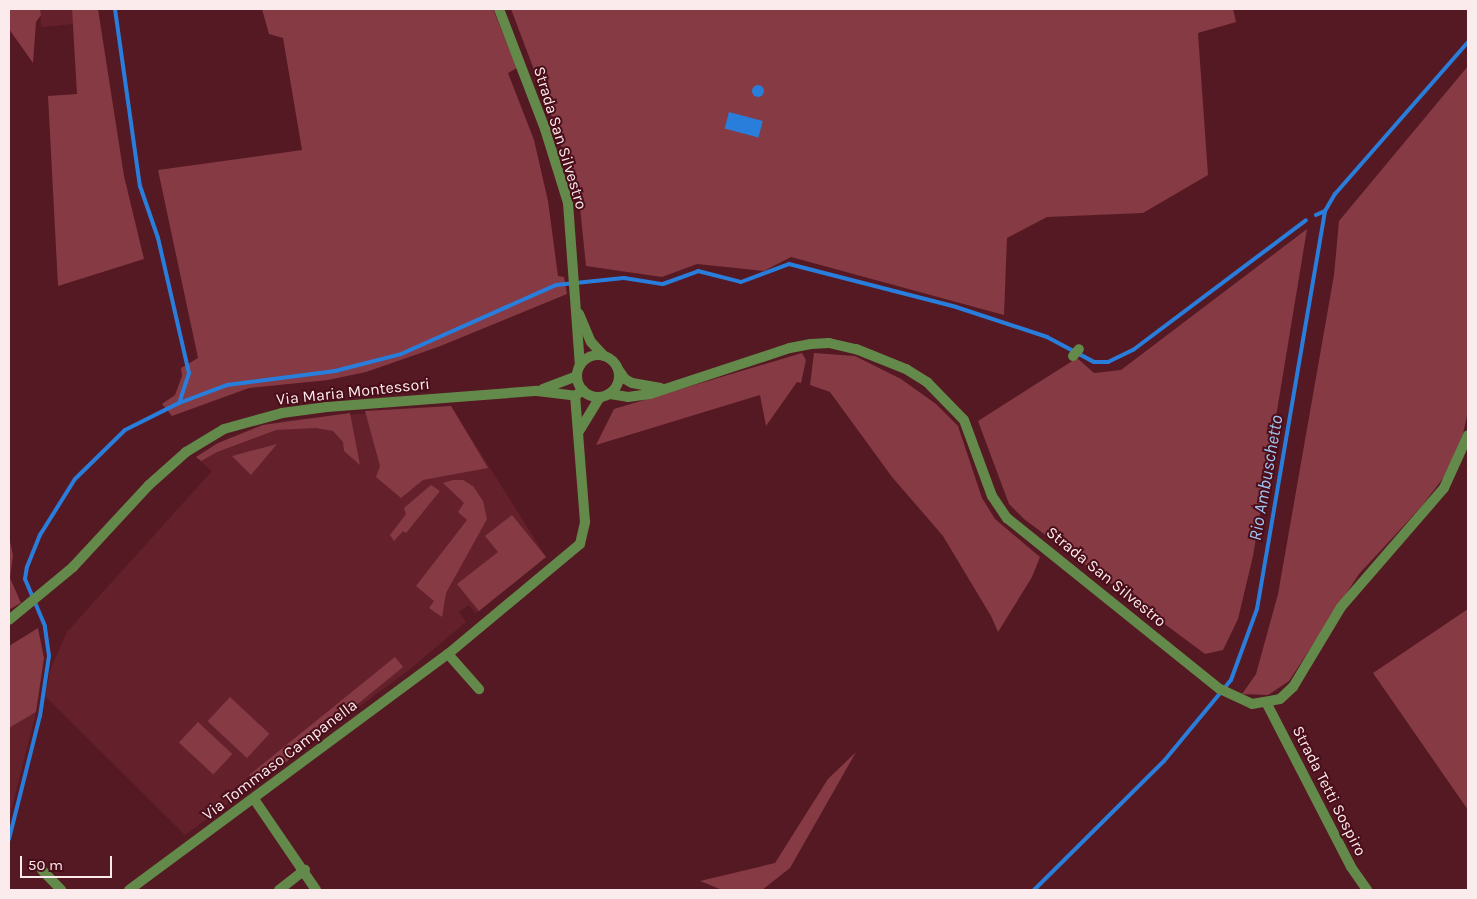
<!DOCTYPE html>
<html>
<head>
<meta charset="utf-8">
<style>
	body { margin:0 }
	#map { position:relative; width:1477px; height:899px; overflow:hidden; background:#551923; font-family:Karla,sans-serif }
	div>[style] { position:absolute }
	.built>* { inset:0; background:#64212c }
	.green>* { inset:0; background:#853a44; transform-origin:0 0 }
	.water>* { inset:0; background:#297edc; transform-origin:0 0 }
	.round { border-radius:50% }
	.stream>* { height:4px; margin:-2px; padding:0 2px; transform-origin:2px; border-radius:2px; background:#297edc }
	.minor>* { height:10px; margin:-5px; padding:0 5px; transform-origin:5px; border-radius:5px; background:#638a4a }
	.tertiary>* { height:10px; margin:-5px; padding:0 5px; transform-origin:5px; border-radius:5px; background:#638a4a }
	.tertiary>.ring { margin:-5px; padding:0; box-sizing:content-box; background:none; border:10px solid #638a4a; border-radius:50% }
	span { translate:-50% -50%; white-space:nowrap; text-align:center; line-height:1.15; -webkit-text-stroke:4px #490e19; paint-order:stroke }
	.street-label { font-size:16px; color:#fcebec }
	.water-label { font-size:18px; color:#a1c6f5; font-style:italic }
	.frame { position:absolute; inset:0; border:10px solid #fcebec; pointer-events:none }
	.scale { position:absolute; left:20px; top:856px; width:92px; height:22px; box-sizing:border-box; border:2px solid #fcebec; border-top:0; padding-left:6px; font-size:15px; line-height:18px; white-space:nowrap; color:#fcebec; -webkit-text-stroke:4px #490e19; paint-order:stroke }
</style>
</head>
<body>
<div id="map">
	<div class="built">
		<div style="clip-path:polygon(40px 9px,72px 9px,73px 24px,41px 27px)"></div>
		<div style="clip-path:polygon(451px 406px,546px 557px,476px 613px,469px 605px,459px 612px,466px 622px,409px 670px,185px 835px,45px 696px,51px 668px,67px 632px,212px 471px,196px 457px,218px 443px,263px 425px,291px 420px)"></div>
		<div style="clip-path:polygon(36px 712px,9px 819px,9px 728px)"></div>
	</div>
	<div class="green">
		<div style="clip-path:polygon(9px 9px,40px 9px,41px 15px,36px 22px,33px 63px,9px 29px)"></div>
		<div style="clip-path:polygon(72px 9px,98px 9px,124px 176px,144px 259px,58px 286px,48px 96px,77px 94px)"></div>
		<div style="clip-path:polygon(262px 9px,493px 9px,517px 68px,508px 73px,534px 140px,548px 201px,558px 276px,564px 277px,567px 294px,438px 347px,366px 372px,328px 380px,249px 388px,172px 416px,162px 404px,175px 395px,182px 376px,181px 368px,198px 358px,158px 170px,302px 150px,283px 38px,269px 34px)"></div>
		<div style="clip-path:polygon(511px 9px,1233px 9px,1236px 22px,1198px 33px,1208px 175px,1143px 213px,1047px 217px,1007px 238px,1004px 315px,791px 257px,764px 271px,697px 264px,662px 277px,586px 266px,580px 207px,553px 120px)"></div>
		<div style="clip-path:polygon(1468px 66px,1468px 411px,1463px 434px,1444px 477px,1421px 507px,1359px 574px,1289px 681px,1268px 695px,1242px 694px,1256px 674px,1278px 594px,1334px 275px,1339px 221px)"></div>
		<div style="clip-path:polygon(1307px 229px,1253px 556px,1238px 619px,1223px 650px,1205px 654px,1024px 519px,1009px 504px,978px 421px,1077px 358px,1094px 373px,1121px 370px)"></div>
		<div style="clip-path:polygon(802px 353px,806px 360px,801px 383px,797px 382px,766px 426px,760px 395px,596px 445px,614px 409px)"></div>
		<div style="clip-path:polygon(814px 353px,855px 356px,901px 379px,936px 404px,958px 426px,982px 498px,995px 519px,1040px 557px,1032px 577px,998px 632px,991px 616px,943px 536px,892px 477px,830px 392px,810px 385px)"></div>
		<div style="clip-path:polygon(451px 406px,488px 468px,423px 480px,401px 498px,376px 477px,380px 466px,365px 411px)"></div>
		<div style="clip-path:polygon(350px 413px,360px 465px,344px 451px,343px 442px,333px 431px,316px 428px,276px 430px,217px 452px,201px 461px,196px 457px,218px 443px,263px 425px)"></div>
		<div style="clip-path:polygon(277px 444px,251px 475px,232px 456px)"></div>
		<div style="clip-path:polygon(453px 480px,463px 480px,473px 486px,483px 501px,487px 519px,446px 593px,442px 617px,429px 608px,434px 601px,416px 586px,467px 520px,458px 512px,464px 503px,443px 483px)"></div>
		<div style="clip-path:polygon(431px 485px,440px 491px,406px 533px,403px 531px,394px 541px,390px 535px,406px 514px,404px 508px)"></div>
		<div style="clip-path:polygon(512px 515px,546px 557px,479px 611px,457px 584px,498px 552px,485px 536px)"></div>
		<div style="clip-path:polygon(9px 537px,13px 555px,10px 578px,21px 603px,10px 609px)"></div>
		<div style="clip-path:polygon(1468px 609px,1468px 810px,1373px 673px)"></div>
		<div style="clip-path:polygon(38px 628px,44px 658px,36px 712px,9px 728px,9px 646px)"></div>
		<div style="left:395px;top:657px;width:13px;height:188px;rotate:51deg"></div>
		<div style="left:230px;top:697px;width:54px;height:33px;rotate:43deg"></div>
		<div style="left:198px;top:722px;width:47px;height:28px;rotate:43deg"></div>
		<div style="clip-path:polygon(856px 752px,790px 868px,762px 890px,722px 890px,700px 881px,775px 863px,828px 779px)"></div>
	</div>
	<div class="water">
		<div class="round" style="left:752px;top:85px;width:12px;height:12px"></div>
		<div style="left:729px;top:112px;width:35px;height:17px;rotate:15deg"></div>
	</div>
	<div class="stream">
		<div style="left:115px;top:9px;width:179px;rotate:82deg"></div>
		<div style="left:140px;top:186px;width:55px;rotate:70.9deg"></div>
		<div style="left:158px;top:238px;width:139px;rotate:77.1deg"></div>
		<div style="left:189px;top:373px;width:32px;rotate:108deg"></div>
		<div style="left:1316px;top:215px;width:10px;rotate:-24deg"></div>
		<div style="left:9px;top:839px;width:127px;rotate:-75.9deg"></div>
		<div style="left:40px;top:716px;width:61px;rotate:-81.5deg"></div>
		<div style="left:49px;top:656px;width:30px;rotate:-98deg"></div>
		<div style="left:45px;top:626px;width:51px;rotate:-113.1deg"></div>
		<div style="left:25px;top:579px;width:12px;rotate:-81deg"></div>
		<div style="left:27px;top:567px;width:35px;rotate:-68deg"></div>
		<div style="left:40px;top:535px;width:66px;rotate:-58deg"></div>
		<div style="left:75px;top:479px;width:70px;rotate:-44.4deg"></div>
		<div style="left:125px;top:430px;width:60px;rotate:-26.6deg"></div>
		<div style="left:179px;top:403px;width:51px;rotate:-20.6deg"></div>
		<div style="left:227px;top:385px;width:109px;rotate:-7.4deg"></div>
		<div style="left:335px;top:371px;width:68px;rotate:-14.4deg"></div>
		<div style="left:401px;top:354px;width:170px;rotate:-24deg"></div>
		<div style="left:556px;top:285px;width:68px;rotate:-5.9deg"></div>
		<div style="left:624px;top:278px;width:39px;rotate:9deg"></div>
		<div style="left:663px;top:284px;width:37px;rotate:-20deg"></div>
		<div style="left:698px;top:271px;width:44px;rotate:14.3deg"></div>
		<div style="left:741px;top:282px;width:51px;rotate:-20.6deg"></div>
		<div style="left:789px;top:264px;width:172px;rotate:14.4deg"></div>
		<div style="left:956px;top:307px;width:96px;rotate:18.2deg"></div>
		<div style="left:1047px;top:337px;width:53px;rotate:28deg"></div>
		<div style="left:1094px;top:362px;width:14px"></div>
		<div style="left:1108px;top:362px;width:28px;rotate:-26deg"></div>
		<div style="left:1133px;top:350px;width:216px;rotate:-36.9deg"></div>
		<div style="left:1034px;top:890px;width:183px;rotate:-44.8deg"></div>
		<div style="left:1164px;top:761px;width:105px;rotate:-50.4deg"></div>
		<div style="left:1231px;top:680px;width:76px;rotate:-69.9deg"></div>
		<div style="left:1257px;top:609px;width:404px;rotate:-80.3deg"></div>
		<div style="left:1325px;top:211px;width:20px;rotate:-60deg"></div>
		<div style="left:1335px;top:194px;width:202px;rotate:-48.8deg"></div>
	</div>
	<div class="minor">
		<div style="left:1073px;top:356px;width:9px;rotate:-49deg"></div>
		<div style="left:543px;top:389px;width:36px;rotate:-21deg"></div>
		<div style="left:578px;top:433px;width:42px;rotate:-58.6deg"></div>
		<div style="left:9px;top:620px;width:83px;rotate:-39.6deg"></div>
		<div style="left:73px;top:567px;width:112px;rotate:-47.2deg"></div>
		<div style="left:149px;top:485px;width:50px;rotate:-41.7deg"></div>
		<div style="left:186px;top:452px;width:44px;rotate:-31.2deg"></div>
		<div style="left:224px;top:429px;width:60px;rotate:-15.4deg"></div>
		<div style="left:282px;top:413px;width:45px;rotate:-7.6deg"></div>
		<div style="left:327px;top:407px;width:211px;rotate:-4.4deg"></div>
		<div style="left:537px;top:391px;width:38px;rotate:7deg"></div>
		<div style="left:575px;top:396px;width:10px;rotate:-37deg"></div>
		<div style="left:448px;top:654px;width:47px;rotate:48.5deg"></div>
		<div style="left:1267px;top:704px;width:183px;rotate:62.7deg"></div>
		<div style="left:1351px;top:867px;width:28px;rotate:55deg"></div>
		<div style="left:254px;top:799px;width:110px;rotate:55.7deg"></div>
		<div style="left:42px;top:870px;width:28px;rotate:46deg"></div>
		<div style="left:129px;top:890px;width:397px;rotate:-36.5deg"></div>
		<div style="left:448px;top:654px;width:172px;rotate:-39.8deg"></div>
		<div style="left:580px;top:544px;width:23px;rotate:-77deg"></div>
		<div style="left:585px;top:522px;width:126px;rotate:-94.5deg"></div>
		<div style="left:279px;top:890px;width:33px;rotate:-38deg"></div>
	</div>
	<div class="tertiary">
		<div style="left:499px;top:9px;width:129px;rotate:69deg"></div>
		<div style="left:545px;top:129px;width:77px;rotate:72.7deg"></div>
		<div style="left:568px;top:203px;width:163px;rotate:85.8deg"></div>
		<div style="left:579px;top:314px;width:30px;rotate:67deg"></div>
		<div style="left:591px;top:342px;width:19px;rotate:47deg"></div>
		<div class="ring" style="left:577px;top:355px;width:32px;height:32px"></div>
		<div style="left:618px;top:369px;width:12px;rotate:55deg"></div>
		<div style="left:625px;top:379px;width:8px;rotate:30deg"></div>
		<div style="left:632px;top:383px;width:29px;rotate:10deg"></div>
		<div style="left:610px;top:394px;width:18px;rotate:9deg"></div>
		<div style="left:628px;top:397px;width:22px;rotate:-8deg"></div>
		<div style="left:650px;top:394px;width:147px;rotate:-18.2deg"></div>
		<div style="left:790px;top:348px;width:21px;rotate:-11deg"></div>
		<div style="left:811px;top:344px;width:18px;rotate:-3deg"></div>
		<div style="left:829px;top:343px;width:28px;rotate:13deg"></div>
		<div style="left:856px;top:349px;width:54px;rotate:21.8deg"></div>
		<div style="left:906px;top:369px;width:25px;rotate:32deg"></div>
		<div style="left:927px;top:382px;width:53px;rotate:45.8deg"></div>
		<div style="left:964px;top:420px;width:81px;rotate:69.8deg"></div>
		<div style="left:992px;top:496px;width:27px;rotate:56deg"></div>
		<div style="left:1007px;top:518px;width:273px;rotate:38.8deg"></div>
		<div style="left:1220px;top:689px;width:35px;rotate:25deg"></div>
		<div style="left:1252px;top:704px;width:28px;rotate:-10deg"></div>
		<div style="left:1280px;top:699px;width:18px;rotate:-43deg"></div>
		<div style="left:1293px;top:687px;width:93px;rotate:-59deg"></div>
		<div style="left:1341px;top:607px;width:157px;rotate:-49.1deg"></div>
		<div style="left:1444px;top:488px;width:58px;rotate:-65.6deg"></div>
	</div>
	<div class="street-label">
		<span style="left:560px;top:138px;rotate:73deg">Strada San Silvestro</span>
		<span style="left:353px;top:392px;rotate:-6deg">Via Maria Montessori</span>
		<span style="left:1106px;top:577px;rotate:39deg">Strada San Silvestro</span>
		<span style="left:280px;top:760px;rotate:-37deg">Via Tommaso Campanella</span>
		<span style="left:1329px;top:791px;rotate:63deg">Strada Tetti Sospiro</span>
	</div>
	<div class="water-label">
		<span style="left:1266px;top:478px;rotate:-80deg">Rio Ambuschetto</span>
	</div>
	<div class="frame"></div>
	<div class="scale">50 m</div>
</div>
</body>
</html>
